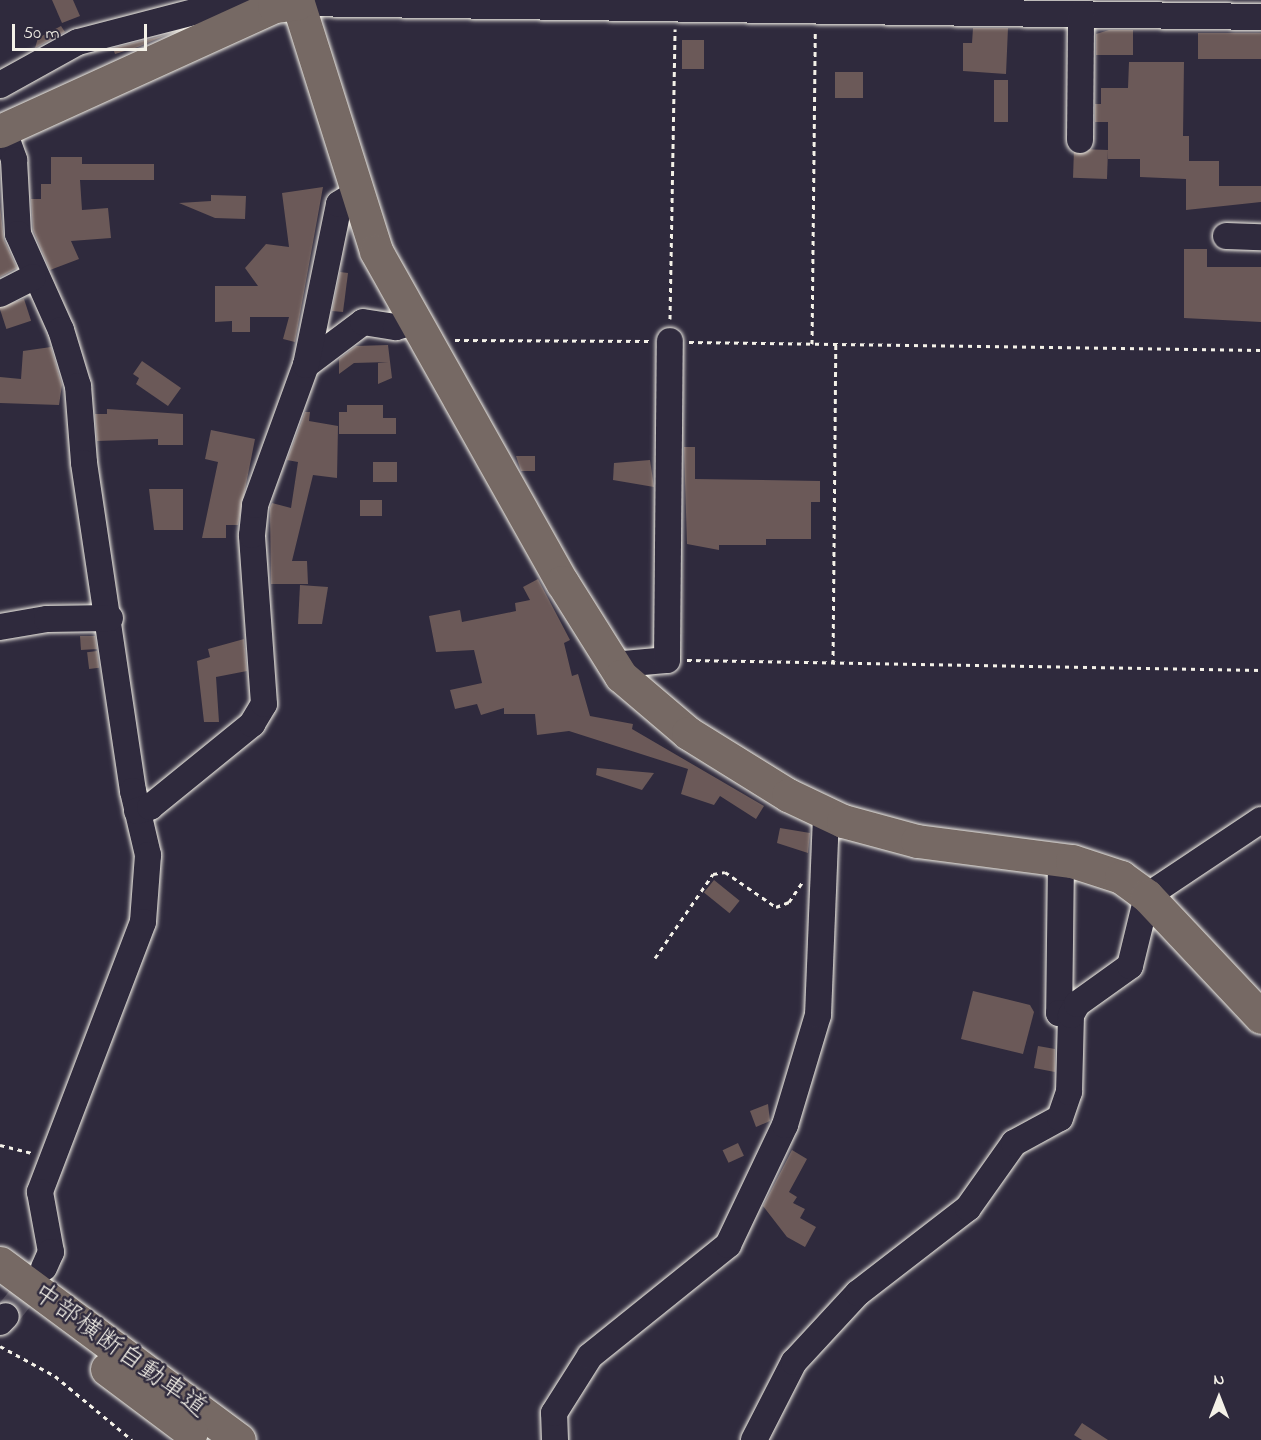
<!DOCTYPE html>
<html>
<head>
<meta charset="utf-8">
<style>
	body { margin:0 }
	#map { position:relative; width:1261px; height:1440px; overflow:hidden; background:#2f2a3d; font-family:"Indie Flower","Klee One",sans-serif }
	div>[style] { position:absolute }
	.building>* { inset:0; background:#6b5958; transform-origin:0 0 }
	.minor-tunnel>* { height:26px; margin-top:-13px; transform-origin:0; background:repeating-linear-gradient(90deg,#4d4857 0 26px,transparent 0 39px) }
	.path>* { height:3px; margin-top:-1.5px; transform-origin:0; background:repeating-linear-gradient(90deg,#f4f1e8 0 4.5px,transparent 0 9px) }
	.roads { filter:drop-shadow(0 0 2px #f4f1e8) drop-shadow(0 0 2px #f4f1e8) }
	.minor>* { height:26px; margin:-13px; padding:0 13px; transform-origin:13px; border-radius:13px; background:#2f2a3d }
	.major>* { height:33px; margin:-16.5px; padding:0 16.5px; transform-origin:16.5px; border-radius:16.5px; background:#766964 }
	.highway>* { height:33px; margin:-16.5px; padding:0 16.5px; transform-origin:16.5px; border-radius:16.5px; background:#766964 }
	span { translate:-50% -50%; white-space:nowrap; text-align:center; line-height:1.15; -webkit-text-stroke:5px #2f2a3d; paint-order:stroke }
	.street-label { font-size:26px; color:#f4f1e8 }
	.north { position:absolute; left:1189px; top:1368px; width:60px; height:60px; -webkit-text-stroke:4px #2f2a3d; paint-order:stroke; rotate:0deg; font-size:16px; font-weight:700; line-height:24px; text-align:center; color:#f4f1e8 }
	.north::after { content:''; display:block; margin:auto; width:21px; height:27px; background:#f4f1e8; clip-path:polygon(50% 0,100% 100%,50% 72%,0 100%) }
	.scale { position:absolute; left:12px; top:24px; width:135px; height:27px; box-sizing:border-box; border:3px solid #f4f1e8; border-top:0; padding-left:8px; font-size:18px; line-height:21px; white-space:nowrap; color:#f4f1e8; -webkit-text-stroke:4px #2f2a3d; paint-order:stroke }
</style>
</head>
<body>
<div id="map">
	<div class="building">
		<div style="clip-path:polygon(52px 0,73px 0,80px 16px,62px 23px)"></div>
		<div style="clip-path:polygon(61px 26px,65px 32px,35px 48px,38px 38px)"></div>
		<div style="clip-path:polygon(973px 28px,1008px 28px,1006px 74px,963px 71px,963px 43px,972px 43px)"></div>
		<div style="clip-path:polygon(1109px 30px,1133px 30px,1133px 55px,1096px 55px,1096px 34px)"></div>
		<div style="left:1198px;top:33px;width:63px;height:26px"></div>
		<div style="clip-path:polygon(166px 35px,138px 47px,115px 54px,113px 48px)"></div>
		<div style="left:682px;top:40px;width:22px;height:29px"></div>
		<div style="clip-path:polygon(1129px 62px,1184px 62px,1183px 136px,1189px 136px,1189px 161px,1219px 161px,1219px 186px,1261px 186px,1261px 202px,1186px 210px,1186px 179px,1140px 177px,1140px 159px,1108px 159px,1108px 122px,1095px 122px,1095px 104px,1101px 104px,1101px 88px,1128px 88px)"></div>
		<div style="left:835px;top:72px;width:28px;height:26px"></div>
		<div style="left:994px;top:80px;width:14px;height:42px"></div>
		<div style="left:1108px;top:150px;width:29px;height:34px;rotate:92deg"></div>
		<div style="clip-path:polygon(51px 157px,82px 157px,82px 164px,154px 164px,154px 180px,80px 180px,82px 210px,108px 208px,111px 238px,71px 241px,79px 259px,50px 270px,33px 230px,31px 199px,41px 199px,41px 184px,51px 184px)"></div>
		<div style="clip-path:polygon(323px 187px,295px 342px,283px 339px,289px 317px,250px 317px,250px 332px,232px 332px,232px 321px,215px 322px,215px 286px,258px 286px,245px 268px,266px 244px,289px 247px,282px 193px)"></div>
		<div style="clip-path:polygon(211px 195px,246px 196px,245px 219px,215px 218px,179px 203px,211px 201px)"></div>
		<div style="clip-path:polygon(0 206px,4px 240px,17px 268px,0 277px)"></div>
		<div style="clip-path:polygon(1184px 249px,1207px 249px,1207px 267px,1261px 267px,1261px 322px,1184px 318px)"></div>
		<div style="clip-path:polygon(340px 272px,348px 273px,343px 312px,332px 311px)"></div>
		<div style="left:24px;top:299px;width:23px;height:26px;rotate:72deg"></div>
		<div style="clip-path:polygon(388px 345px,392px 378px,378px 384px,378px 363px,388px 362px,354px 363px,339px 374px,339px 359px,356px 346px)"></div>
		<div style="clip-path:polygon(51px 347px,62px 385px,59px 405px,0 403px,0 377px,21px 379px,23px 351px)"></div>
		<div style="clip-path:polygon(142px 361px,181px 388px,168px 406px,136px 384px,139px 378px,133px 374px)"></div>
		<div style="clip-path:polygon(347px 405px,383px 405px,383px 418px,396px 418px,396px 434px,339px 434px,339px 412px,347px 412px)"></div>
		<div style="clip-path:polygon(107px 409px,183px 414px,183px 445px,158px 445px,158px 439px,97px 441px,95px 414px,107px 414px)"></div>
		<div style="clip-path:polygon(305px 412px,310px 412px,309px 421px,338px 426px,337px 478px,313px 475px,292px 561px,307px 561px,308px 584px,271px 584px,270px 508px,272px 503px,291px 508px,298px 462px,287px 460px)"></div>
		<div style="clip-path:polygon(211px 430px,255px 439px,238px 525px,226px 525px,226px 538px,202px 538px,218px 462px,205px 459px)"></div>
		<div style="clip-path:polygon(684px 447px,695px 447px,695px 479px,820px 481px,820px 502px,811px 502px,811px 539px,766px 539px,766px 545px,719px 545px,719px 550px,687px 544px)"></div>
		<div style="clip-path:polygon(516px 456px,535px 456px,535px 471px,521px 471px)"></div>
		<div style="clip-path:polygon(650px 460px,654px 487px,613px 480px,614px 463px)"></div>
		<div style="left:373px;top:462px;width:24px;height:20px"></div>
		<div style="clip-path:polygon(149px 489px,183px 489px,183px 530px,154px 530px)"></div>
		<div style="left:360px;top:500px;width:22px;height:16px"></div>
		<div style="clip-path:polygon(538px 579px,570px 640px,564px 643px,572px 676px,578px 674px,590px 716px,633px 724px,632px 729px,764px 806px,756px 819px,720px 796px,714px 805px,681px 794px,688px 769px,569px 731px,537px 735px,535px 714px,504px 714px,504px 708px,481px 715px,477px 704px,455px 709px,450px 690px,482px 683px,474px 650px,436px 652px,429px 616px,460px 610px,462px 622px,516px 611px,515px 603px,530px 600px,523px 587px)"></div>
		<div style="clip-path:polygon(300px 585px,328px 587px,322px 624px,298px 624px)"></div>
		<div style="clip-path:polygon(80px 636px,95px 636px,97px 649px,81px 650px)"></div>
		<div style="clip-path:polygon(244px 639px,247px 671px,216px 677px,219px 722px,204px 722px,197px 661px,210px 657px,208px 649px)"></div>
		<div style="left:97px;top:651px;width:17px;height:10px;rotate:83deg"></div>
		<div style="clip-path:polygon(597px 768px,654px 773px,642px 790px,596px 775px)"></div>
		<div style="clip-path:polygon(780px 828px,810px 833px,808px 853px,777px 843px)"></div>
		<div style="left:714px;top:880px;width:33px;height:16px;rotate:39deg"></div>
		<div style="clip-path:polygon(973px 991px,1030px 1005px,1034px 1012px,1023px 1054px,961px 1039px)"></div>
		<div style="clip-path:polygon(1038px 1046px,1055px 1049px,1055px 1072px,1034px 1068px)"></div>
		<div style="clip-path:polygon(768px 1104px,770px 1121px,756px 1127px,750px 1111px)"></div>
		<div style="left:738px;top:1143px;width:14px;height:17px;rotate:65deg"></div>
		<div style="clip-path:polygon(792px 1150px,807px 1159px,789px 1192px,797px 1197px,793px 1203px,805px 1209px,800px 1218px,816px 1227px,805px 1247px,787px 1237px,763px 1206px)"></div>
		<div style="clip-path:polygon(1082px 1423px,1108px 1440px,1082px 1440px,1074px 1435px)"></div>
	</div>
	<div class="minor-tunnel">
		<div style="left:6px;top:1316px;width:58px;rotate:-51.3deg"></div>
	</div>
	<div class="path">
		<div style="left:670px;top:319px;width:290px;rotate:-89deg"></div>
		<div style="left:455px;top:340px;width:195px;rotate:0.3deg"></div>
		<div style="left:689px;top:342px;width:572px;rotate:0.8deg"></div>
		<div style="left:812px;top:344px;width:312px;rotate:-89.4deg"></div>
		<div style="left:687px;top:660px;width:574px;rotate:1deg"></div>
		<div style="left:833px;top:664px;width:320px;rotate:-89.5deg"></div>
		<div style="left:655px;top:958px;width:102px;rotate:-55.4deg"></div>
		<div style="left:713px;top:874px;width:12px;rotate:-9deg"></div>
		<div style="left:725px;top:872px;width:62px;rotate:34.5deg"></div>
		<div style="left:776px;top:907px;width:14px;rotate:-21deg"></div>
		<div style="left:789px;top:902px;width:23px;rotate:-56deg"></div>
		<div style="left:0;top:1145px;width:34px;rotate:14deg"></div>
		<div style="left:0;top:1346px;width:63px;rotate:28.6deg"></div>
		<div style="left:55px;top:1376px;width:100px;rotate:39.7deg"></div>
	</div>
	<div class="roads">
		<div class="minor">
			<div style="left:298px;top:3px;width:963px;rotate:0.83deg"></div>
			<div style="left:0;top:85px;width:89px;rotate:-28.9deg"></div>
			<div style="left:78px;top:42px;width:167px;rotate:-14.5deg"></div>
			<div style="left:3px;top:129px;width:33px;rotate:70deg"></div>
			<div style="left:14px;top:160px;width:74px;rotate:86.9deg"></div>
			<div style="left:18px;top:234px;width:105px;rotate:65.9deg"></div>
			<div style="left:61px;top:330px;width:59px;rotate:73.1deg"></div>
			<div style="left:78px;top:386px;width:77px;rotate:85.5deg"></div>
			<div style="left:84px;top:463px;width:332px;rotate:81.5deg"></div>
			<div style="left:133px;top:791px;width:66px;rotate:76.8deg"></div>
			<div style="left:148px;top:855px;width:67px;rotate:94.3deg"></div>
			<div style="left:143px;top:922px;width:289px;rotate:110.9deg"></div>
			<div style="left:40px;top:1192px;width:61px;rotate:79.6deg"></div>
			<div style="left:51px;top:1252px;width:17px;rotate:114deg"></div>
			<div style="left:1080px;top:140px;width:125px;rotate:-89.5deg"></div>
			<div style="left:1226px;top:236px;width:35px;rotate:2deg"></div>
			<div style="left:0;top:294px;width:37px;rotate:-27deg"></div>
			<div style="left:306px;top:365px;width:71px;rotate:-37deg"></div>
			<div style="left:363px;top:322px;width:33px;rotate:9deg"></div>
			<div style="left:396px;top:327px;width:19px;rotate:-16deg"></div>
			<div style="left:0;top:627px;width:48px;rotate:-9.7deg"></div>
			<div style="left:47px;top:619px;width:63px;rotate:-0.9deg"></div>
			<div style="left:611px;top:665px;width:56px;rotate:-5.1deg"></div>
			<div style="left:667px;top:660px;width:319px;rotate:-89.5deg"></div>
			<div style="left:137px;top:811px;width:14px;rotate:-17deg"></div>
			<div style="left:150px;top:807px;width:132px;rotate:-39.1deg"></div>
			<div style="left:252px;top:724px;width:23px;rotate:-59deg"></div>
			<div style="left:264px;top:704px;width:169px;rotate:-94.1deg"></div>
			<div style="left:252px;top:535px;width:30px;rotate:-84deg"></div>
			<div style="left:255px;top:505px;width:149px;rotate:-70deg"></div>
			<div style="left:306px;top:365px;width:164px;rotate:-78.4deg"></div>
			<div style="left:339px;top:204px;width:17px;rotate:-31deg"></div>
			<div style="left:1061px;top:860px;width:153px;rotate:90.7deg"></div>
			<div style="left:1059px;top:1013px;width:12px;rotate:9deg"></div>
			<div style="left:0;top:1322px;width:8px;rotate:-45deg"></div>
			<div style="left:555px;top:1440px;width:27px;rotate:-92deg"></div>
			<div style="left:554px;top:1413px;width:67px;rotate:-57.7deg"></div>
			<div style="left:590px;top:1356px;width:177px;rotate:-38.8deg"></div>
			<div style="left:728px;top:1245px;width:133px;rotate:-64.6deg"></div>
			<div style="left:785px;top:1125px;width:115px;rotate:-73.3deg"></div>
			<div style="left:818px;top:1015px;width:201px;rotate:-87.7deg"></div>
			<div style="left:754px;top:1440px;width:88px;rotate:-62.9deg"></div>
			<div style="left:794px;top:1362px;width:94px;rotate:-47.2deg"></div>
			<div style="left:858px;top:1293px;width:139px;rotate:-37.7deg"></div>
			<div style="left:968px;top:1208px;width:80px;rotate:-54.7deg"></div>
			<div style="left:1014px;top:1143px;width:52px;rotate:-28.5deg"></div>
			<div style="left:1060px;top:1118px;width:28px;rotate:-71deg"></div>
			<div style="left:1069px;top:1092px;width:77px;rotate:-88.5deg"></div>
			<div style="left:1071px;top:1015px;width:13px;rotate:-61deg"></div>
			<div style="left:1077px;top:1004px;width:65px;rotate:-35.6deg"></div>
			<div style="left:1130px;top:966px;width:72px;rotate:-76.3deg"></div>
			<div style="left:1147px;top:896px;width:137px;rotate:-33.7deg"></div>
		</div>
		<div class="major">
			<div style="left:297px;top:0;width:263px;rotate:72.5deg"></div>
			<div style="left:376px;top:251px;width:380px;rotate:60.7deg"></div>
			<div style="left:562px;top:582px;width:111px;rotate:57.9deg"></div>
			<div style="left:621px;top:676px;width:88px;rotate:40.4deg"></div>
			<div style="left:688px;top:733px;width:118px;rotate:31.8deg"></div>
			<div style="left:788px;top:795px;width:61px;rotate:25.3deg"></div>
			<div style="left:843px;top:821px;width:77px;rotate:15.1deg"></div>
			<div style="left:917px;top:841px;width:156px;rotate:7.4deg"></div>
			<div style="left:1072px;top:861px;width:52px;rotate:18.1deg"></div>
			<div style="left:1121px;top:877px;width:32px;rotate:36deg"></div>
			<div style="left:1147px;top:896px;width:166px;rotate:46.7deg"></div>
			<div style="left:0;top:131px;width:301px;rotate:-24.5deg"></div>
			<div style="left:274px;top:6px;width:24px;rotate:-7deg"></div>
		</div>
		<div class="highway">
			<div style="left:0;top:1263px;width:297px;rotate:36.5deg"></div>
			<div style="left:107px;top:1369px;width:105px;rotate:36.9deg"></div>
		</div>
	</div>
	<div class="street-label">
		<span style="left:119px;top:1352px;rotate:36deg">中部横断自動車道</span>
	</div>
	<div class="north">N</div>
	<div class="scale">50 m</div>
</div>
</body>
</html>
